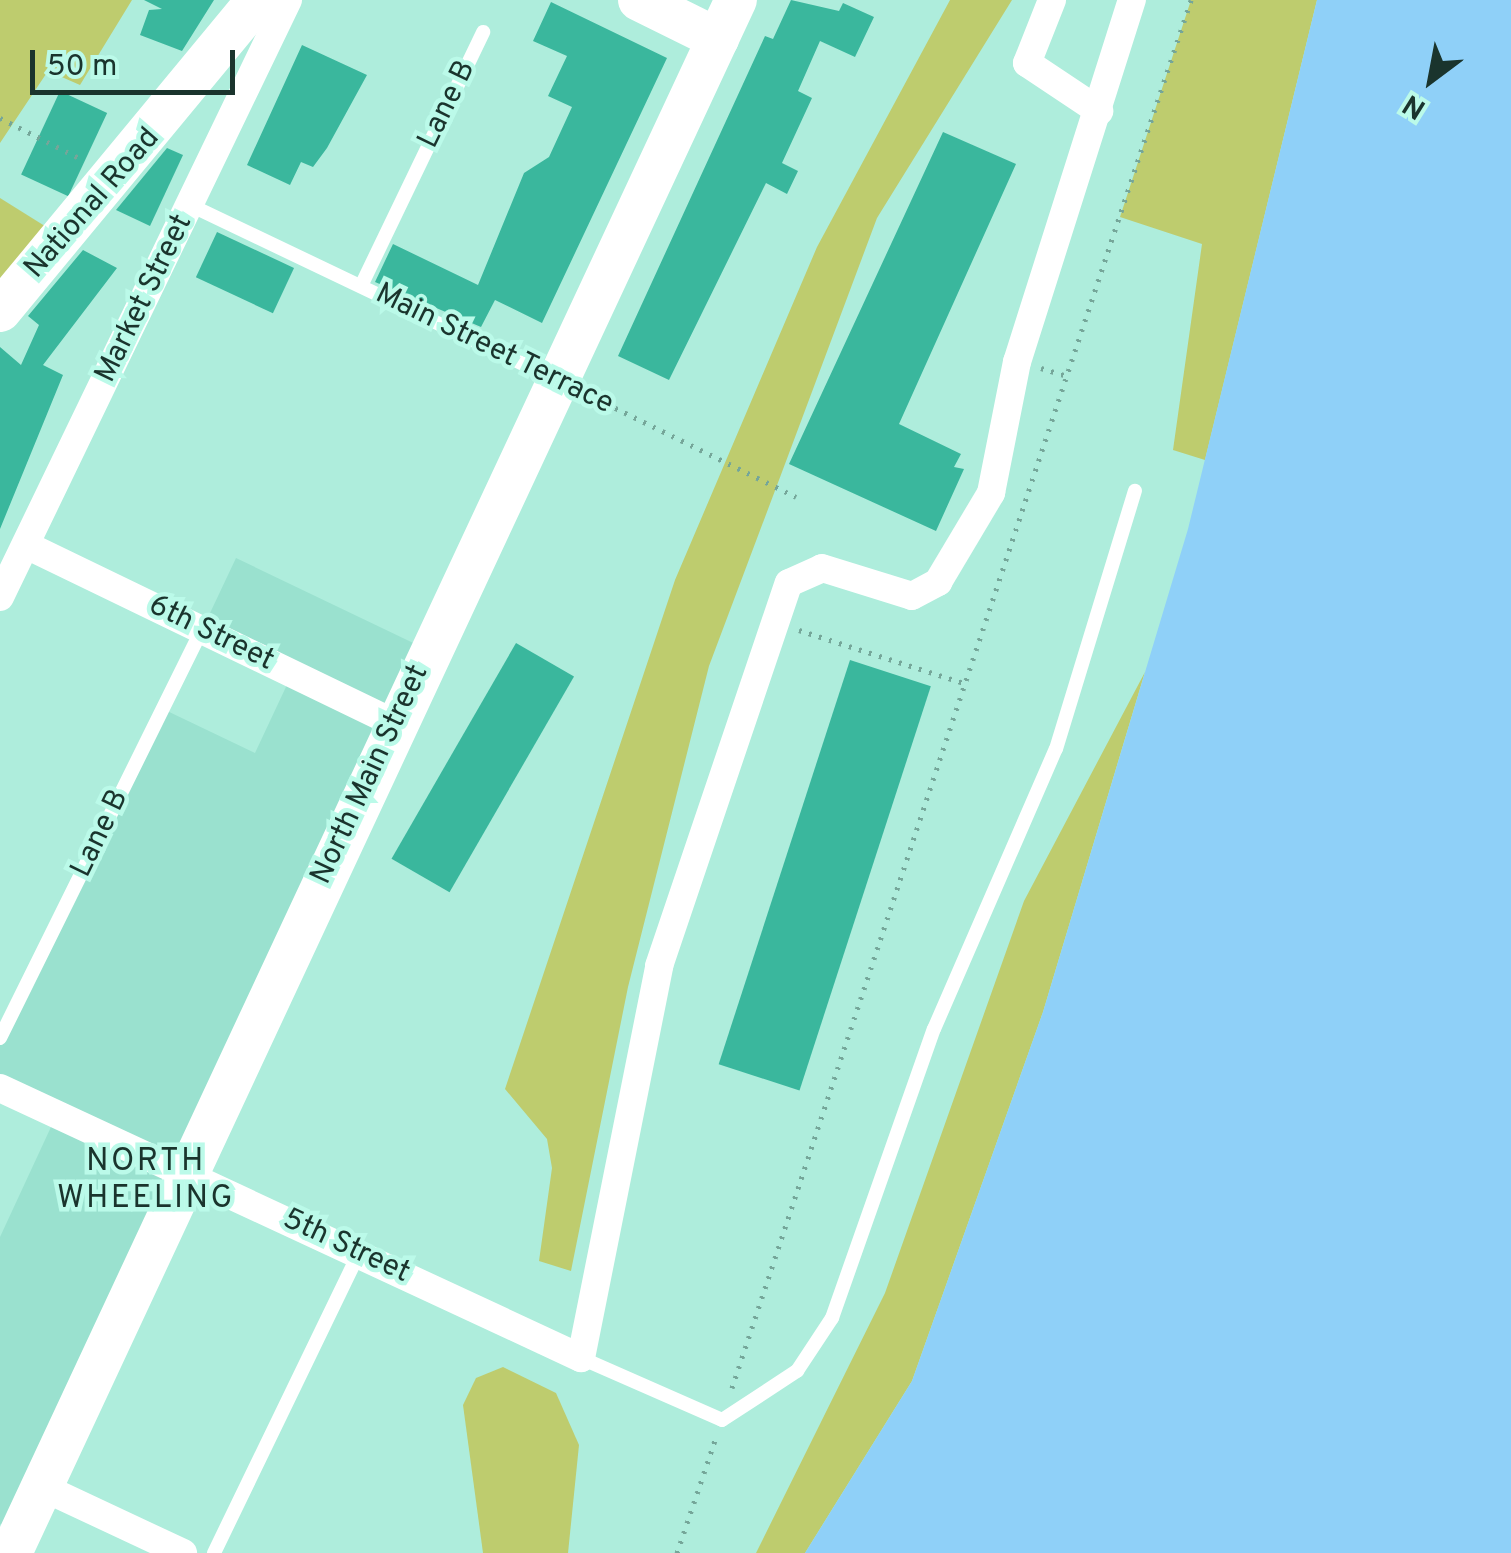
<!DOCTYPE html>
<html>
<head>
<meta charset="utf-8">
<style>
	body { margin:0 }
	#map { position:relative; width:1511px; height:1553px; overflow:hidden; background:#aeeddc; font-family:Overpass,sans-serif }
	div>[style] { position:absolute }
	.built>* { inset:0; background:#9ae1cf }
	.green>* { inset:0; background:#becc6e }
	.water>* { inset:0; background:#8fd0f8 }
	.building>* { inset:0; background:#3ab79d; transform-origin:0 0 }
	.path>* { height:5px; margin-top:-2.5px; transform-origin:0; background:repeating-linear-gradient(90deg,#75a699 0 2.5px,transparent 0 10.5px) }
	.lane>* { height:14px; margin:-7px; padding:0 7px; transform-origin:7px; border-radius:7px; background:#fff }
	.street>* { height:28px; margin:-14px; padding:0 14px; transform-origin:14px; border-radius:14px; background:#fff }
	.primary>* { height:42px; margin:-21px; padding:0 21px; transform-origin:21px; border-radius:21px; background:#fff }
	span { translate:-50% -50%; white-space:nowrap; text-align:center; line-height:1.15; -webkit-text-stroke:9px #bbfae9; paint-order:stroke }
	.street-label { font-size:30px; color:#1a342d }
	.neighbourhood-label { font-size:32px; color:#1a342d; letter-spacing:2.5px }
	.north { position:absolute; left:1381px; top:30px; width:100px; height:100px; -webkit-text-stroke:8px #bbfae9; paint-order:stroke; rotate:212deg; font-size:28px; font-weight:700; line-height:40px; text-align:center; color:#1a342d }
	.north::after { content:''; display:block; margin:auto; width:35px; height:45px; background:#1a342d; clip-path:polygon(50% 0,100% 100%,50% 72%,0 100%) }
	.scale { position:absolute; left:30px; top:50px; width:205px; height:45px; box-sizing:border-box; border:5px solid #1a342d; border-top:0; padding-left:12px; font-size:30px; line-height:35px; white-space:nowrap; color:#1a342d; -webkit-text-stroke:8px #bbfae9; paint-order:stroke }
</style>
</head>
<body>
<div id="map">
	<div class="built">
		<div style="clip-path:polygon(236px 558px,430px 651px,20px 1534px,0 1524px,0 1237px,57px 1114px,0 1088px,0 1038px,163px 709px,255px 753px,292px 674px,202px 630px)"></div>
	</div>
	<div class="green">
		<div style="clip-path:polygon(0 0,132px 0,80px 85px,48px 71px,0 143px)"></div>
		<div style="clip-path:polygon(950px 0,1012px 0,877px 218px,779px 480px,709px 666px,628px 987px,571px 1271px,539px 1261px,552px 1168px,547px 1139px,505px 1089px,675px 580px,817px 247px)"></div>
		<div style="clip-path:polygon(1191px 0,1317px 0,1205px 460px,1173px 450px,1202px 244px,1120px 217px)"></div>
		<div style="clip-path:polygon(0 198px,64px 238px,0 311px)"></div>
		<div style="clip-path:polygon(1145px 672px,1043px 1012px,912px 1381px,805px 1553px,756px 1553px,885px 1293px,1024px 901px)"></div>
		<div style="clip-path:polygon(503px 1367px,556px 1393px,579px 1445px,568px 1553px,483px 1553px,463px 1405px,476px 1378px)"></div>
	</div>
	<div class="water">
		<div style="clip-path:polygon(1317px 0,1511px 0,1511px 1553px,805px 1553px,912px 1381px,1043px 1012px,1188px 529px)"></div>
	</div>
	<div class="building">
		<div style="clip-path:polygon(144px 0,214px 0,182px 51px,140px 35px,149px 10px,162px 9px)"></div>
		<div style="clip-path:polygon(791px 0,839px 11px,843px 3px,874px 17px,855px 57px,820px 41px,798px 91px,812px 98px,782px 163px,798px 171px,787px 194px,766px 183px,669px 380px,618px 356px,765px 36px,773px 39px)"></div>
		<div style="clip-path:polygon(551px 2px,667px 58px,542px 323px,495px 300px,481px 327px,375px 282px,393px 244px,478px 285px,524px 173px,549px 157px,572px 107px,548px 96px,567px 56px,533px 41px)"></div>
		<div style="clip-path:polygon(302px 45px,367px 75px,327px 148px,313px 167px,301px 162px,290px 185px,247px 165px)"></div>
		<div style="left:60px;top:91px;width:52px;height:92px;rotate:25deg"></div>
		<div style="clip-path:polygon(943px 132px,1016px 164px,899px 424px,961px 454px,954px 467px,964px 469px,936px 531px,789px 464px)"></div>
		<div style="clip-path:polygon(167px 148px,183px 155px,150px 226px,116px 210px)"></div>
		<div style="left:217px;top:232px;width:85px;height:50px;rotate:25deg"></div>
		<div style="clip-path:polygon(83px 250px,117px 268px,43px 365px,63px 375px,0 529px,0 347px,21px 365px,39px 325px,28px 316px)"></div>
		<div style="left:516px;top:643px;width:67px;height:249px;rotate:30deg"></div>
		<div style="left:850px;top:660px;width:85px;height:425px;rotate:18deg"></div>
	</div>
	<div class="path">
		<div style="left:0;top:118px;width:93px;rotate:26.8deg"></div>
		<div style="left:1041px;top:368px;width:28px;rotate:17deg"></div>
		<div style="left:587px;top:394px;width:233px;rotate:26.2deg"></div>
		<div style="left:799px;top:630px;width:176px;rotate:17.8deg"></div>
		<div style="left:732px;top:1388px;width:1462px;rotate:-71.7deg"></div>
		<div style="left:677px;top:1553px;width:122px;rotate:-71.4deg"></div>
	</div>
	<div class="lane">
		<div style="left:190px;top:205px;width:401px;rotate:25.5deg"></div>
		<div style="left:361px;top:286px;width:282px;rotate:-64.3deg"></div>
		<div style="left:0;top:1038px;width:455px;rotate:-63.7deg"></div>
		<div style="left:581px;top:1358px;width:154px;rotate:23.7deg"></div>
		<div style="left:722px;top:1420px;width:90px;rotate:-33.2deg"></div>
		<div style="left:797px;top:1371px;width:64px;rotate:-56.6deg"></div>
		<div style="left:832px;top:1318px;width:306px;rotate:-70.6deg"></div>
		<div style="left:934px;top:1029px;width:305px;rotate:-66.5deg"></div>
		<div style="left:1056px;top:749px;width:270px;rotate:-73deg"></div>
		<div style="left:214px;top:1553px;width:333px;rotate:-64.2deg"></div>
	</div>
	<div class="street">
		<div style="left:1052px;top:0;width:68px;rotate:111.6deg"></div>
		<div style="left:1027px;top:63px;width:87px;rotate:33.7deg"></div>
		<div style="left:26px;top:545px;width:411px;rotate:25.8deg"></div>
		<div style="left:0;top:597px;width:663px;rotate:-64.25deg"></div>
		<div style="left:0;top:1088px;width:641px;rotate:24.93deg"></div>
		<div style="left:581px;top:1358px;width:400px;rotate:-78.7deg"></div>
		<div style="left:659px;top:966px;width:404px;rotate:-71.3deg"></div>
		<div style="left:789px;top:583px;width:36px;rotate:-24deg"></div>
		<div style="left:822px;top:568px;width:94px;rotate:17.3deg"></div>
		<div style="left:912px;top:596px;width:30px;rotate:-28deg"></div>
		<div style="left:938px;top:582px;width:104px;rotate:-59.2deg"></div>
		<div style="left:991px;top:493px;width:134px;rotate:-78.8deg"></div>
		<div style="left:1017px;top:362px;width:380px;rotate:-72.4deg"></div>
		<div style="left:40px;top:1486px;width:158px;rotate:25.1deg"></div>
	</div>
	<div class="primary">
		<div style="left:639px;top:0;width:88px;rotate:26.3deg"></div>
		<div style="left:0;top:311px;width:403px;rotate:-50.4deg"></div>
		<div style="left:11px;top:1553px;width:1714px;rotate:-64.98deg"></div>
	</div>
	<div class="street-label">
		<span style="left:448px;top:105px;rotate:-64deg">Lane B</span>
		<span style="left:93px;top:204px;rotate:-49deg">National Road</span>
		<span style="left:145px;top:299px;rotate:-64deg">Market Street</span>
		<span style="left:494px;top:350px;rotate:26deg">Main Street Terrace</span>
		<span style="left:211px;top:634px;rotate:26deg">6th Street</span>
		<span style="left:371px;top:775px;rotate:-65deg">North Main Street</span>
		<span style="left:101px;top:834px;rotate:-64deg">Lane B</span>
		<span style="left:346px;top:1247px;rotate:25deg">5th Street</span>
	</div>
	<div class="neighbourhood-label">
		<span style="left:146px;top:1181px">NORTH<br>WHEELING</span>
	</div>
	<div class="north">N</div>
	<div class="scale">50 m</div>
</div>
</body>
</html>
